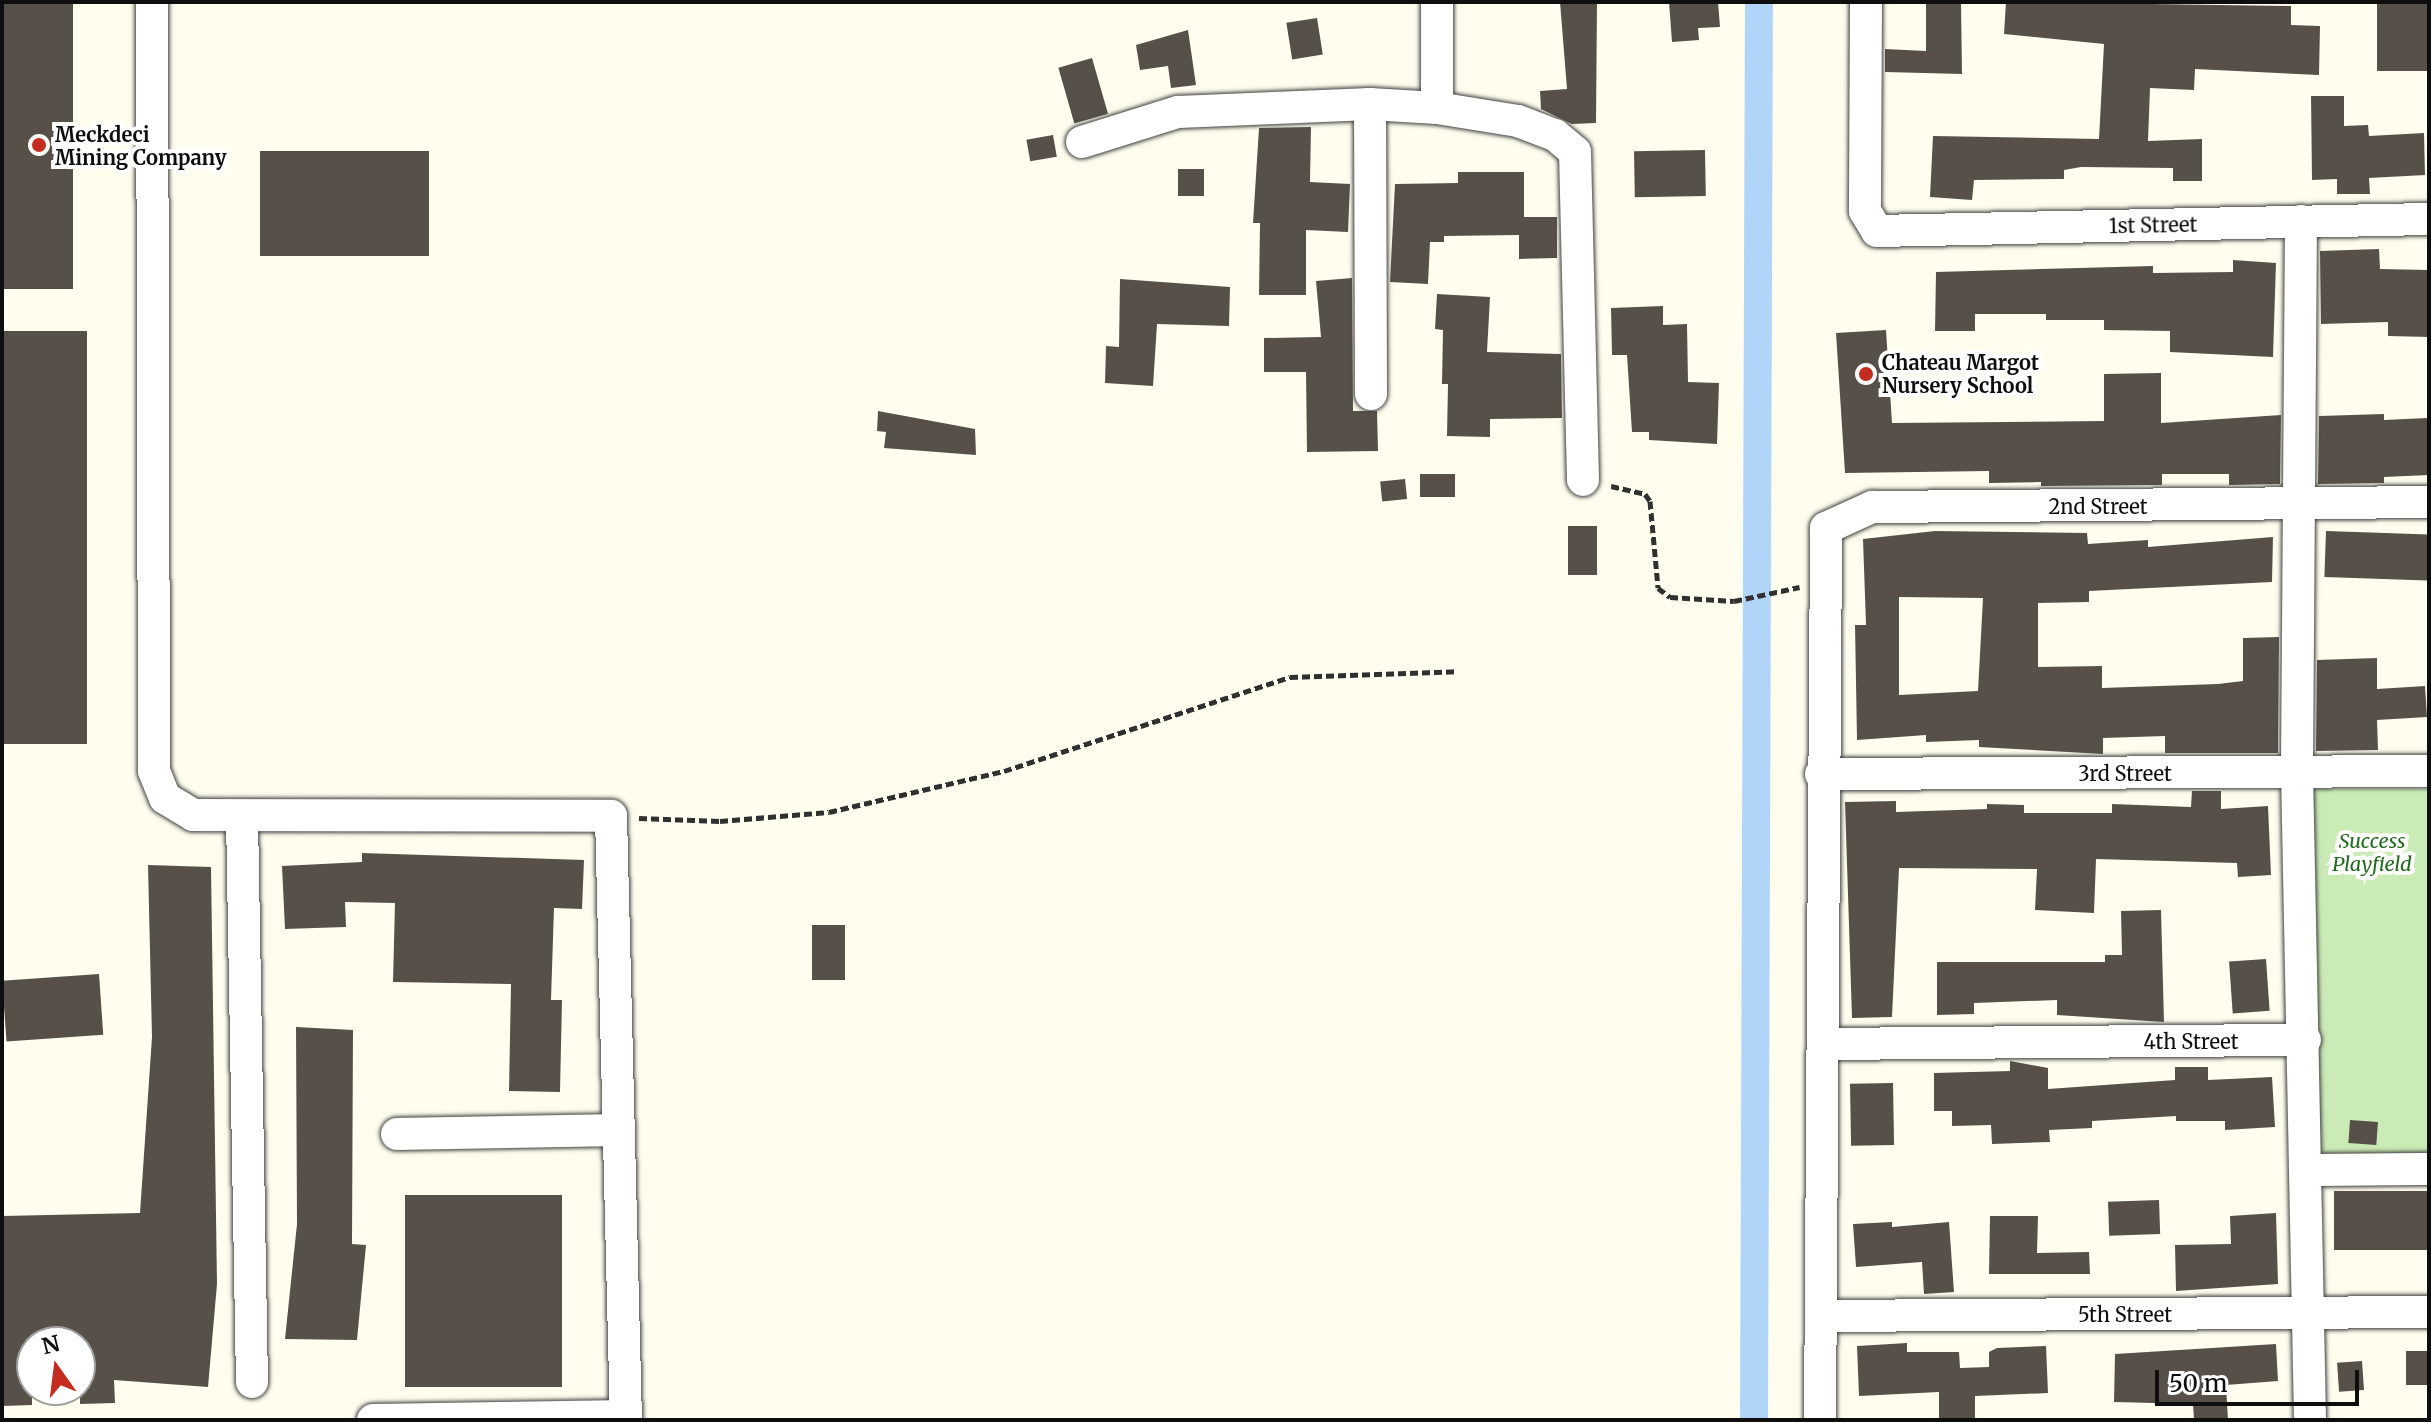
<!DOCTYPE html>
<html>
<head>
<meta charset="utf-8">
<style>
	body { margin:0 }
	#map { position:relative; width:2431px; height:1422px; overflow:hidden; background:#fffeee; font-family:Merriweather,serif }
	div>[style] { position:absolute }
	.green>* { inset:0; background:#cbebb6; transform-origin:0 0 }
	.canal>* { height:28px; margin:-14px; padding:0 14px; transform-origin:14px; border-radius:14px; background:#b0d5f9 }
	.building>* { inset:0; background:#575049; transform-origin:0 0 }
	.path>* { height:5px; margin-top:-2.5px; transform-origin:0; background:repeating-linear-gradient(90deg,#303030 0 8px,transparent 0 12px) }
	.roads { filter:drop-shadow(0 0 2px #414141) drop-shadow(0 0 2px #414141) }
	.minor>* { height:32px; margin:-16px; padding:0 16px; transform-origin:16px; border-radius:16px; background:#fff }
	.dots>* { width:22px; height:22px; translate:-50% -50%; box-sizing:border-box; border:4px solid #fff; border-radius:50% }
	span { translate:-50% -50%; white-space:nowrap; text-align:center; line-height:1.15; -webkit-text-stroke:8px #fff; paint-order:stroke }
	.poi-label { font-size:20px; color:#0e0e0e; font-weight:700 }
	.left { translate:0 -50%; text-align:left }
	.street-label { font-size:20px; color:#0e0e0e }
	.park-label { font-size:20px; color:#21691b; font-style:italic }
	.frame { position:absolute; inset:0; border:4px solid #0e0e0e; pointer-events:none }
	.north { position:absolute; left:16px; top:1326px; width:80px; height:80px; box-sizing:border-box; background:#fff; border:2px solid #9f9f9f; border-radius:50%; rotate:346deg; font-size:22px; font-weight:700; line-height:32px; text-align:center; color:#0e0e0e }
	.north::after { content:''; display:block; margin:auto; width:28px; height:36px; background:#c42c1f; clip-path:polygon(50% 0,100% 100%,50% 72%,0 100%) }
	.scale { position:absolute; left:2155px; top:1370px; width:204px; height:36px; box-sizing:border-box; border:4px solid #0e0e0e; border-top:0; padding-left:10px; font-size:24px; line-height:28px; white-space:nowrap; color:#0e0e0e; -webkit-text-stroke:6px #fff; paint-order:stroke }
</style>
</head>
<body>
<div id="map">
	<div class="green">
		<div style="left:2429px;top:789px;width:368px;height:116px;rotate:90deg"></div>
	</div>
	<div class="canal">
		<div style="left:1754px;top:1420px;width:1418px;rotate:-89.8deg"></div>
	</div>
	<div class="building">
		<div style="left:2px;top:2px;width:71px;height:287px"></div>
		<div style="clip-path:polygon(1560px 2px,1597px 2px,1596px 123px,1572px 124px,1541px 109px,1540px 91px,1567px 89px)"></div>
		<div style="clip-path:polygon(1669px 2px,1718px 2px,1720px 27px,1698px 28px,1699px 40px,1672px 42px)"></div>
		<div style="clip-path:polygon(1926px 2px,1961px 2px,1962px 74px,1885px 72px,1885px 49px,1926px 51px)"></div>
		<div style="clip-path:polygon(2006px 2px,2291px 6px,2291px 25px,2320px 26px,2319px 75px,2195px 69px,2194px 90px,2150px 88px,2148px 141px,2202px 139px,2202px 181px,2173px 181px,2173px 168px,2081px 167px,2064px 170px,2064px 179px,1974px 180px,1972px 200px,1930px 197px,1933px 136px,2099px 139px,2104px 44px,2004px 34px)"></div>
		<div style="left:2377px;top:2px;width:52px;height:69px"></div>
		<div style="left:1317px;top:18px;width:37px;height:31px;rotate:81deg"></div>
		<div style="clip-path:polygon(1188px 30px,1196px 85px,1171px 88px,1168px 66px,1140px 70px,1136px 45px)"></div>
		<div style="left:1092px;top:58px;width:58px;height:35px;rotate:74deg"></div>
		<div style="clip-path:polygon(2311px 96px,2344px 96px,2344px 126px,2368px 125px,2369px 136px,2424px 133px,2425px 175px,2369px 178px,2370px 194px,2337px 194px,2337px 179px,2312px 180px)"></div>
		<div style="clip-path:polygon(1311px 127px,1310px 182px,1350px 184px,1348px 232px,1306px 230px,1306px 295px,1259px 295px,1260px 223px,1253px 223px,1259px 128px)"></div>
		<div style="left:1053px;top:135px;width:22px;height:27px;rotate:80deg"></div>
		<div style="left:1705px;top:150px;width:46px;height:71px;rotate:89deg"></div>
		<div style="left:429px;top:151px;width:105px;height:169px;rotate:90deg"></div>
		<div style="left:1178px;top:169px;width:26px;height:27px"></div>
		<div style="clip-path:polygon(1458px 172px,1524px 172px,1524px 217px,1557px 217px,1557px 258px,1519px 259px,1519px 235px,1444px 236px,1444px 242px,1430px 242px,1428px 284px,1390px 282px,1395px 184px,1458px 183px)"></div>
		<div style="clip-path:polygon(2379px 249px,2380px 269px,2429px 270px,2429px 337px,2388px 336px,2388px 322px,2321px 324px,2320px 251px)"></div>
		<div style="clip-path:polygon(2233px 260px,2276px 263px,2273px 357px,2170px 352px,2170px 331px,2104px 330px,2104px 320px,2046px 320px,2046px 314px,1975px 314px,1975px 331px,1935px 331px,1936px 272px,2153px 266px,2153px 273px,2233px 272px)"></div>
		<div style="clip-path:polygon(1352px 278px,1353px 411px,1377px 411px,1378px 451px,1307px 452px,1306px 372px,1264px 372px,1264px 338px,1321px 337px,1316px 281px)"></div>
		<div style="clip-path:polygon(1120px 279px,1230px 287px,1229px 326px,1157px 324px,1153px 386px,1105px 383px,1106px 346px,1119px 347px)"></div>
		<div style="clip-path:polygon(1437px 294px,1490px 297px,1487px 352px,1561px 354px,1562px 418px,1490px 419px,1490px 437px,1447px 436px,1448px 384px,1442px 384px,1443px 330px,1435px 329px)"></div>
		<div style="clip-path:polygon(1663px 306px,1663px 325px,1687px 324px,1688px 382px,1719px 383px,1717px 444px,1649px 440px,1649px 432px,1632px 432px,1627px 355px,1612px 355px,1611px 308px)"></div>
		<div style="clip-path:polygon(1886px 330px,1892px 423px,2104px 421px,2104px 374px,2161px 373px,2161px 423px,2281px 415px,2280px 484px,2229px 485px,2229px 474px,2162px 474px,2162px 485px,2041px 486px,2041px 482px,1989px 483px,1989px 471px,1845px 473px,1836px 333px)"></div>
		<div style="left:2px;top:331px;width:85px;height:413px"></div>
		<div style="clip-path:polygon(878px 411px,975px 429px,976px 455px,884px 448px,886px 432px,877px 431px)"></div>
		<div style="clip-path:polygon(2384px 414px,2384px 420px,2427px 418px,2429px 475px,2384px 477px,2384px 483px,2318px 484px,2319px 416px)"></div>
		<div style="left:1420px;top:474px;width:35px;height:23px"></div>
		<div style="left:1405px;top:479px;width:20px;height:25px;rotate:84deg"></div>
		<div style="left:1568px;top:526px;width:29px;height:49px"></div>
		<div style="clip-path:polygon(evenodd,1935px 531px,2087px 533px,2088px 544px,2148px 540px,2148px 547px,2273px 537px,2272px 582px,2089px 591px,2089px 602px,2038px 603px,2038px 667px,2102px 666px,2102px 688px,2218px 684px,2243px 681px,2243px 638px,2279px 637px,2278px 753px,2165px 753px,2165px 736px,2103px 738px,2103px 754px,1979px 747px,1979px 740px,1926px 742px,1926px 735px,1857px 740px,1855px 625px,1866px 625px,1863px 539px,1935px 531px,1899px 597px,1983px 598px,1978px 691px,1899px 695px,1899px 597px)"></div>
		<div style="left:2326px;top:531px;width:103px;height:46px;rotate:2deg"></div>
		<div style="clip-path:polygon(2377px 658px,2377px 689px,2425px 686px,2427px 717px,2377px 720px,2378px 750px,2316px 751px,2317px 660px)"></div>
		<div style="clip-path:polygon(2192px 791px,2221px 791px,2221px 809px,2268px 806px,2271px 875px,2238px 877px,2237px 863px,2096px 859px,2094px 913px,2035px 910px,2037px 869px,1899px 868px,1892px 1017px,1852px 1018px,1845px 802px,1896px 801px,1896px 812px,1987px 809px,1987px 804px,2024px 805px,2024px 813px,2112px 813px,2112px 804px,2191px 807px)"></div>
		<div style="clip-path:polygon(362px 853px,584px 860px,582px 909px,554px 908px,551px 1000px,562px 1000px,560px 1092px,509px 1091px,511px 984px,393px 982px,395px 903px,345px 902px,346px 927px,285px 929px,282px 866px,362px 862px)"></div>
		<div style="clip-path:polygon(148px 865px,211px 867px,217px 1284px,208px 1387px,114px 1380px,115px 1403px,80px 1404px,80px 1342px,32px 1342px,32px 1405px,2px 1406px,2px 1216px,140px 1213px,152px 1037px)"></div>
		<div style="clip-path:polygon(2161px 910px,2164px 1022px,2057px 1015px,2057px 1000px,1974px 1003px,1974px 1014px,1937px 1015px,1937px 962px,2105px 962px,2105px 955px,2122px 955px,2121px 911px)"></div>
		<div style="left:812px;top:925px;width:33px;height:55px"></div>
		<div style="left:2266px;top:959px;width:52px;height:37px;rotate:86deg"></div>
		<div style="left:99px;top:974px;width:61px;height:97px;rotate:86deg"></div>
		<div style="clip-path:polygon(296px 1027px,353px 1030px,352px 1244px,366px 1245px,357px 1340px,285px 1339px,297px 1224px)"></div>
		<div style="clip-path:polygon(2010px 1061px,2048px 1068px,2048px 1089px,2175px 1080px,2175px 1067px,2208px 1067px,2208px 1080px,2272px 1077px,2275px 1127px,2225px 1130px,2225px 1121px,2176px 1121px,2176px 1116px,2092px 1121px,2092px 1128px,2049px 1130px,2050px 1142px,1992px 1144px,1991px 1125px,1952px 1126px,1952px 1111px,1934px 1111px,1934px 1073px,2010px 1071px)"></div>
		<div style="left:1893px;top:1083px;width:62px;height:43px;rotate:89deg"></div>
		<div style="left:2350px;top:1120px;width:28px;height:23px;rotate:4deg"></div>
		<div style="left:2429px;top:1191px;width:59px;height:95px;rotate:90deg"></div>
		<div style="left:562px;top:1195px;width:192px;height:157px;rotate:90deg"></div>
		<div style="left:2159px;top:1200px;width:34px;height:51px;rotate:88deg"></div>
		<div style="clip-path:polygon(2276px 1213px,2278px 1284px,2176px 1291px,2175px 1245px,2231px 1244px,2230px 1216px)"></div>
		<div style="clip-path:polygon(1990px 1216px,2038px 1216px,2037px 1253px,2089px 1252px,2090px 1274px,1989px 1274px)"></div>
		<div style="clip-path:polygon(1892px 1222px,1892px 1227px,1949px 1222px,1954px 1292px,1924px 1294px,1922px 1262px,1856px 1267px,1853px 1224px)"></div>
		<div style="clip-path:polygon(1907px 1343px,1907px 1352px,1959px 1352px,1960px 1368px,1989px 1367px,1989px 1352px,1997px 1348px,2046px 1346px,2048px 1393px,1975px 1396px,1975px 1419px,1939px 1419px,1939px 1392px,1859px 1396px,1857px 1346px)"></div>
		<div style="clip-path:polygon(2276px 1344px,2278px 1381px,2226px 1385px,2228px 1420px,2194px 1420px,2193px 1404px,2114px 1402px,2115px 1354px)"></div>
		<div style="left:2429px;top:1351px;width:34px;height:23px;rotate:90deg"></div>
		<div style="left:2362px;top:1361px;width:29px;height:25px;rotate:86deg"></div>
	</div>
	<div class="path">
		<div style="left:1611px;top:486px;width:35px;rotate:13deg"></div>
		<div style="left:1645px;top:494px;width:9px;rotate:54deg"></div>
		<div style="left:1650px;top:501px;width:87px;rotate:84.7deg"></div>
		<div style="left:1658px;top:588px;width:15px;rotate:37deg"></div>
		<div style="left:1670px;top:597px;width:64px;rotate:3.6deg"></div>
		<div style="left:1734px;top:601px;width:67px;rotate:-12deg"></div>
		<div style="left:639px;top:818px;width:81px;rotate:2.1deg"></div>
		<div style="left:720px;top:821px;width:109px;rotate:-4.7deg"></div>
		<div style="left:829px;top:812px;width:180px;rotate:-13.2deg"></div>
		<div style="left:1004px;top:771px;width:301px;rotate:-18.2deg"></div>
		<div style="left:1290px;top:677px;width:168px;rotate:-2deg"></div>
	</div>
	<div class="roads">
		<div class="minor">
			<div style="left:152px;top:2px;width:769px;rotate:89.85deg"></div>
			<div style="left:154px;top:771px;width:29px;rotate:68deg"></div>
			<div style="left:165px;top:798px;width:33px;rotate:31deg"></div>
			<div style="left:193px;top:815px;width:418px;rotate:0.1deg"></div>
			<div style="left:611px;top:816px;width:604px;rotate:88.58deg"></div>
			<div style="left:1866px;top:2px;width:209px;rotate:90.3deg"></div>
			<div style="left:1865px;top:211px;width:23px;rotate:59deg"></div>
			<div style="left:1877px;top:231px;width:552px;rotate:-1.25deg"></div>
			<div style="left:1370px;top:104px;width:290px;rotate:89.8deg"></div>
			<div style="left:1437px;top:108px;width:106px;rotate:-90deg"></div>
			<div style="left:1082px;top:142px;width:101px;rotate:-17.4deg"></div>
			<div style="left:1178px;top:112px;width:192px;rotate:-2.4deg"></div>
			<div style="left:1370px;top:104px;width:67px;rotate:3.4deg"></div>
			<div style="left:1437px;top:108px;width:82px;rotate:9.1deg"></div>
			<div style="left:1518px;top:121px;width:40px;rotate:21deg"></div>
			<div style="left:1555px;top:135px;width:26px;rotate:40deg"></div>
			<div style="left:1575px;top:152px;width:328px;rotate:88.6deg"></div>
			<div style="left:2301px;top:221px;width:551px;rotate:90.42deg"></div>
			<div style="left:2297px;top:772px;width:648px;rotate:88.85deg"></div>
			<div style="left:1821px;top:774px;width:608px;rotate:-0.28deg"></div>
			<div style="left:242px;top:816px;width:566px;rotate:88.99deg"></div>
			<div style="left:1824px;top:1044px;width:481px;rotate:-0.5deg"></div>
			<div style="left:397px;top:1134px;width:222px;rotate:-1deg"></div>
			<div style="left:2306px;top:1170px;width:123px;rotate:-0.5deg"></div>
			<div style="left:1822px;top:1316px;width:607px;rotate:-0.38deg"></div>
			<div style="left:373px;top:1420px;width:253px;rotate:-0.9deg"></div>
			<div style="left:1820px;top:1420px;width:892px;rotate:-89.61deg"></div>
			<div style="left:1826px;top:528px;width:51px;rotate:-24.5deg"></div>
			<div style="left:1872px;top:507px;width:557px;rotate:-0.51deg"></div>
		</div>
	</div>
	<div class="dots">
		<div style="left:39px;top:145px;background:#c42c1f"></div>
		<div style="left:1866px;top:374px;background:#c42c1f"></div>
	</div>
	<div class="poi-label">
		<span class="left" style="left:55px;top:146px">Meckdeci<br>Mining Company</span>
		<span class="left" style="left:1882px;top:374px">Chateau Margot<br>Nursery School</span>
	</div>
	<div class="street-label">
		<span style="left:2153px;top:225px;rotate:-1deg">1st Street</span>
		<span style="left:2098px;top:506px">2nd Street</span>
		<span style="left:2125px;top:773px">3rd Street</span>
		<span style="left:2191px;top:1041px">4th Street</span>
		<span style="left:2125px;top:1314px">5th Street</span>
	</div>
	<div class="park-label">
		<span style="left:2372px;top:852px">Success<br>Playfield</span>
	</div>
	<div class="frame"></div>
	<div class="north">N</div>
	<div class="scale">50 m</div>
</div>
</body>
</html>
